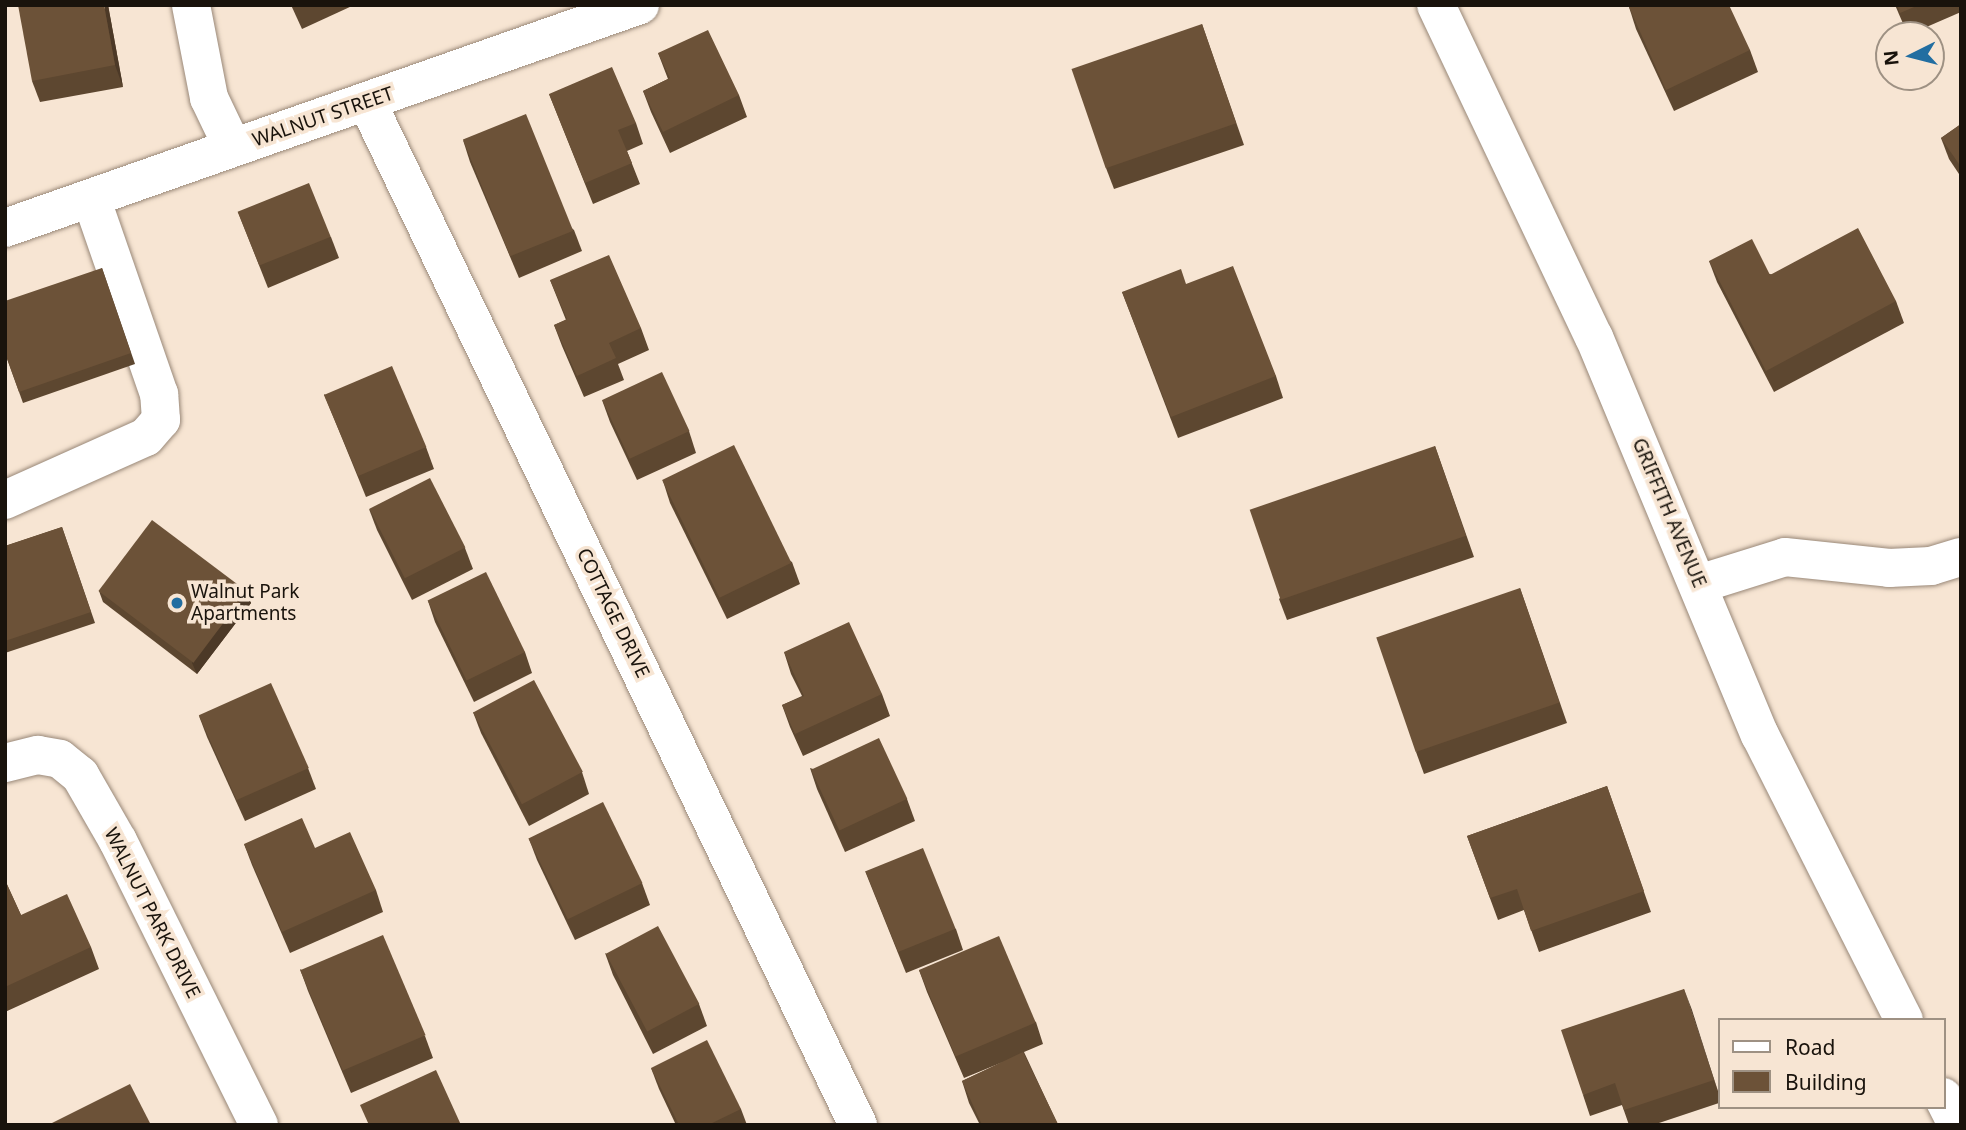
<!DOCTYPE html>
<html>
<head>
<meta charset="utf-8">
<style>
	body { margin:0 }
	#map { position:relative; width:1966px; height:1130px; overflow:hidden; background:#f7e5d3; font-family:"Noto Sans",sans-serif }
	div>[style] { position:absolute }
	.roads { filter:drop-shadow(0 0 2px #998878) drop-shadow(0 0 2px #998878) }
	.minor>* { height:38px; margin:-19px; padding:0 19px; transform-origin:19px; border-radius:19px; background:#fff }
	.wall>* { inset:0; background:#5d4730 }
	.shaded-wall>* { inset:0; background:#4c3927 }
	.building>* { inset:0; background:#6c5238; transform-origin:0 0 }
	.dots>* { width:19px; height:19px; translate:-50% -50%; box-sizing:border-box; border:4px solid #f7e5d3; border-radius:50% }
	span { translate:-50% -50%; white-space:nowrap; text-align:center; line-height:1.15; -webkit-text-stroke:7px #f7e5d3; paint-order:stroke }
	.street-label { font-size:19px; color:#19130c }
	.poi-label { font-size:19px; color:#19130c }
	.left { translate:0 -50%; text-align:left }
	.frame { position:absolute; inset:0; border:7px solid #19130c; pointer-events:none }
	.legend { position:absolute; left:1718px; top:1018px; width:228px; height:91px; box-sizing:border-box; background:#f7e5d3; border:2px solid #9e9183; margin:0; padding:9px 12px; list-style:none; font-size:21px; color:#19130c }
	.legend li { display:flex; align-items:center; gap:14px; height:35px }
	.legend b { width:35px; border:2px solid #9e9183 }
	.north { position:absolute; left:1875px; top:21px; width:70px; height:70px; box-sizing:border-box; background:#f7e5d3; border:2px solid #9e9183; border-radius:50%; rotate:264deg; font-size:19px; font-weight:700; line-height:28px; text-align:center; color:#19130c }
	.north::after { content:''; display:block; margin:auto; width:24px; height:32px; background:#226ea1; clip-path:polygon(50% 0,100% 100%,50% 72%,0 100%) }
</style>
</head>
<body>
<div id="map">
	<div class="roads">
		<div class="minor">
			<div style="left:191px;top:5px;width:95px;rotate:79deg"></div>
			<div style="left:209px;top:98px;width:55px;rotate:64.4deg"></div>
			<div style="left:1436px;top:5px;width:368px;rotate:64.6deg"></div>
			<div style="left:1594px;top:337px;width:431px;rotate:67.4deg"></div>
			<div style="left:1760px;top:735px;width:319px;rotate:63.2deg"></div>
			<div style="left:367px;top:102px;width:1135px;rotate:64.36deg"></div>
			<div style="left:5px;top:228px;width:673px;rotate:-19.35deg"></div>
			<div style="left:5px;top:500px;width:154px;rotate:-24.1deg"></div>
			<div style="left:146px;top:437px;width:23px;rotate:-49deg"></div>
			<div style="left:161px;top:420px;width:26px;rotate:-94deg"></div>
			<div style="left:159px;top:394px;width:207px;rotate:-109.1deg"></div>
			<div style="left:1699px;top:584px;width:90px;rotate:-17.4deg"></div>
			<div style="left:1785px;top:557px;width:105px;rotate:6deg"></div>
			<div style="left:1889px;top:568px;width:42px;rotate:-2.7deg"></div>
			<div style="left:1931px;top:566px;width:31px;rotate:-17deg"></div>
			<div style="left:5px;top:763px;width:34px;rotate:-14deg"></div>
			<div style="left:38px;top:755px;width:22px;rotate:10deg"></div>
			<div style="left:60px;top:759px;width:26px;rotate:39deg"></div>
			<div style="left:80px;top:775px;width:76px;rotate:60.1deg"></div>
			<div style="left:118px;top:841px;width:317px;rotate:63.6deg"></div>
			<div style="left:1943px;top:1097px;width:31px;rotate:63deg"></div>
		</div>
	</div>
	<div class="wall">
		<div style="clip-path:polygon(108px 5px,123px 87px,40px 102px,32px 81px)"></div>
		<div style="clip-path:polygon(291px 5px,351px 5px,352px 6px,302px 29px)"></div>
		<div style="clip-path:polygon(1895px 5px,1961px 5px,1961px 12px,1908px 35px)"></div>
		<div style="clip-path:polygon(1629px 7px,1750px 50px,1758px 72px,1674px 111px,1636px 29px)"></div>
		<div style="clip-path:polygon(1202px 24px,1244px 145px,1114px 189px,1106px 168px)"></div>
		<div style="clip-path:polygon(658px 53px,739px 95px,747px 117px,670px 153px,651px 112px,643px 91px,668px 79px)"></div>
		<div style="clip-path:polygon(549px 94px,636px 123px,643px 144px,627px 151px,640px 184px,593px 204px)"></div>
		<div style="clip-path:polygon(1961px 124px,1961px 177px,1949px 159px,1941px 138px)"></div>
		<div style="clip-path:polygon(463px 140px,574px 230px,582px 251px,519px 278px,470px 162px)"></div>
		<div style="clip-path:polygon(238px 212px,331px 237px,339px 258px,268px 288px)"></div>
		<div style="clip-path:polygon(1709px 261px,1896px 301px,1904px 323px,1774px 392px,1717px 282px)"></div>
		<div style="clip-path:polygon(102px 268px,135px 364px,23px 403px,5px 353px)"></div>
		<div style="clip-path:polygon(550px 280px,641px 328px,649px 350px,618px 364px,624px 380px,584px 397px,562px 346px,554px 325px,566px 320px)"></div>
		<div style="clip-path:polygon(1186px 284px,1276px 376px,1283px 398px,1178px 438px,1122px 292px)"></div>
		<div style="clip-path:polygon(324px 394px,426px 447px,434px 469px,366px 497px)"></div>
		<div style="clip-path:polygon(602px 400px,689px 431px,696px 453px,637px 480px,610px 422px)"></div>
		<div style="clip-path:polygon(1435px 446px,1474px 557px,1287px 620px,1279px 599px)"></div>
		<div style="clip-path:polygon(663px 481px,792px 562px,800px 584px,727px 619px,670px 503px)"></div>
		<div style="clip-path:polygon(369px 509px,465px 548px,473px 569px,412px 600px,377px 530px)"></div>
		<div style="clip-path:polygon(62px 527px,95px 623px,5px 653px,5px 546px)"></div>
		<div style="clip-path:polygon(1520px 588px,1567px 723px,1424px 774px,1416px 752px)"></div>
		<div style="clip-path:polygon(99px 591px,247px 592px,251px 603px,197px 674px,103px 602px)"></div>
		<div style="clip-path:polygon(428px 601px,525px 652px,532px 673px,474px 702px,435px 622px)"></div>
		<div style="clip-path:polygon(784px 652px,882px 694px,890px 716px,803px 756px,790px 727px,782px 705px,802px 696px,791px 674px)"></div>
		<div style="clip-path:polygon(473px 712px,582px 772px,589px 794px,529px 826px,481px 733px)"></div>
		<div style="clip-path:polygon(199px 716px,308px 768px,316px 789px,245px 821px,207px 737px)"></div>
		<div style="clip-path:polygon(810px 768px,907px 799px,915px 821px,845px 852px,817px 789px)"></div>
		<div style="clip-path:polygon(1607px 786px,1651px 912px,1539px 952px,1524px 910px,1498px 920px,1467px 836px)"></div>
		<div style="clip-path:polygon(529px 839px,642px 883px,650px 905px,575px 940px,537px 860px)"></div>
		<div style="clip-path:polygon(244px 844px,376px 890px,383px 912px,290px 953px,252px 865px)"></div>
		<div style="clip-path:polygon(865px 871px,956px 929px,963px 950px,906px 973px)"></div>
		<div style="clip-path:polygon(5px 880px,21px 915px,91px 947px,99px 969px,5px 1012px)"></div>
		<div style="clip-path:polygon(605px 953px,699px 1004px,707px 1026px,653px 1054px,613px 975px)"></div>
		<div style="clip-path:polygon(300px 969px,425px 1036px,433px 1058px,351px 1093px,308px 991px)"></div>
		<div style="clip-path:polygon(919px 970px,1036px 1022px,1043px 1044px,1024px 1052px,1058px 1125px,980px 1125px,969px 1103px,962px 1081px,1003px 1062px,964px 1078px,927px 992px)"></div>
		<div style="clip-path:polygon(1684px 989px,1719px 1094px,1719px 1103px,1653px 1125px,1629px 1125px,1622px 1105px,1590px 1116px,1583px 1095px)"></div>
		<div style="clip-path:polygon(651px 1068px,741px 1109px,747px 1125px,676px 1125px,659px 1089px)"></div>
	</div>
	<div class="shaded-wall">
		<div style="clip-path:polygon(104px 5px,108px 5px,123px 87px,115px 65px)"></div>
		<div style="clip-path:polygon(247px 592px,251px 603px,197px 674px,192px 663px)"></div>
		<div style="clip-path:polygon(1684px 989px,1692px 1010px,1719px 1095px,1714px 1080px)"></div>
	</div>
	<div class="building">
		<div style="clip-path:polygon(18px 5px,104px 5px,115px 65px,32px 81px)"></div>
		<div style="clip-path:polygon(1633px 5px,1729px 5px,1750px 50px,1666px 90px,1629px 7px)"></div>
		<div style="clip-path:polygon(1897px 5px,1919px 5px,1900px 13px)"></div>
		<div style="left:1202px;top:24px;width:105px;height:138px;rotate:71deg"></div>
		<div style="clip-path:polygon(708px 30px,739px 95px,663px 132px,643px 91px,670px 78px,658px 53px)"></div>
		<div style="clip-path:polygon(612px 67px,636px 123px,618px 130px,632px 163px,585px 183px,549px 94px)"></div>
		<div style="left:526px;top:114px;width:126px;height:68px;rotate:68deg"></div>
		<div style="clip-path:polygon(1961px 124px,1961px 167px,1941px 138px)"></div>
		<div style="left:309px;top:183px;width:58px;height:77px;rotate:68deg"></div>
		<div style="clip-path:polygon(1858px 228px,1896px 301px,1766px 371px,1709px 261px,1752px 239px,1770px 275px)"></div>
		<div style="clip-path:polygon(609px 255px,641px 328px,609px 343px,616px 358px,577px 376px,554px 325px,567px 319px,550px 280px)"></div>
		<div style="clip-path:polygon(1233px 266px,1276px 376px,1171px 417px,1122px 292px,1181px 269px,1186px 284px)"></div>
		<div style="clip-path:polygon(102px 268px,131px 353px,19px 392px,5px 353px,5px 301px)"></div>
		<div style="left:392px;top:366px;width:88px;height:74px;rotate:67deg"></div>
		<div style="left:662px;top:372px;width:65px;height:66px;rotate:65deg"></div>
		<div style="left:734px;top:445px;width:131px;height:80px;rotate:64deg"></div>
		<div style="left:1435px;top:446px;width:95px;height:196px;rotate:71deg"></div>
		<div style="left:430px;top:478px;width:78px;height:68px;rotate:63deg"></div>
		<div style="left:152px;top:520px;width:119px;height:89px;rotate:37deg"></div>
		<div style="clip-path:polygon(62px 527px,91px 612px,5px 641px,5px 546px)"></div>
		<div style="left:486px;top:572px;width:89px;height:65px;rotate:64deg"></div>
		<div style="left:1520px;top:588px;width:121px;height:152px;rotate:71deg"></div>
		<div style="clip-path:polygon(849px 622px,882px 694px,795px 734px,782px 705px,804px 696px,784px 652px)"></div>
		<div style="left:534px;top:680px;width:104px;height:69px;rotate:62deg"></div>
		<div style="left:271px;top:683px;width:93px;height:79px;rotate:66deg"></div>
		<div style="left:879px;top:738px;width:67px;height:75px;rotate:65deg"></div>
		<div style="clip-path:polygon(1607px 786px,1644px 891px,1531px 931px,1517px 889px,1490px 898px,1467px 836px)"></div>
		<div style="left:603px;top:802px;width:90px;height:83px;rotate:64deg"></div>
		<div style="clip-path:polygon(302px 818px,315px 848px,350px 832px,376px 890px,282px 932px,244px 844px)"></div>
		<div style="left:923px;top:848px;width:87px;height:62px;rotate:68deg"></div>
		<div style="clip-path:polygon(5px 880px,21px 915px,67px 894px,91px 947px,5px 987px)"></div>
		<div style="left:658px;top:926px;width:88px;height:59px;rotate:62deg"></div>
		<div style="left:383px;top:935px;width:109px;height:90px;rotate:67deg"></div>
		<div style="left:999px;top:936px;width:94px;height:87px;rotate:67deg"></div>
		<div style="clip-path:polygon(1684px 989px,1714px 1080px,1624px 1110px,1615px 1083px,1583px 1095px,1561px 1030px)"></div>
		<div style="clip-path:polygon(707px 1040px,741px 1109px,708px 1125px,679px 1125px,651px 1068px)"></div>
		<div style="clip-path:polygon(1023px 1052px,1058px 1124px,1056px 1125px,982px 1125px,962px 1081px)"></div>
		<div style="clip-path:polygon(436px 1070px,461px 1125px,369px 1125px,360px 1105px)"></div>
		<div style="clip-path:polygon(130px 1084px,151px 1125px,48px 1125px)"></div>
	</div>
	<div class="dots">
		<div style="left:177px;top:603px;background:#226ea1"></div>
	</div>
	<div class="street-label">
		<span style="left:323px;top:117px;rotate:-19deg">WALNUT STREET</span>
		<span style="left:1669px;top:513px;rotate:67deg">GRIFFITH AVENUE</span>
		<span style="left:613px;top:613px;rotate:64deg">COTTAGE DRIVE</span>
		<span style="left:152px;top:913px;rotate:63deg">WALNUT PARK DRIVE</span>
	</div>
	<div class="poi-label">
		<span class="left" style="left:191px;top:603px">Walnut Park<br>Apartments</span>
	</div>
	<div class="frame"></div>
	<ul class="legend">
	<li><b style="height:9px;background:#fff"></b>Road</li>
	<li><b style="height:19px;background:#6c5238"></b>Building</li>
	</ul>
	<div class="north">N</div>
</div>
</body>
</html>
